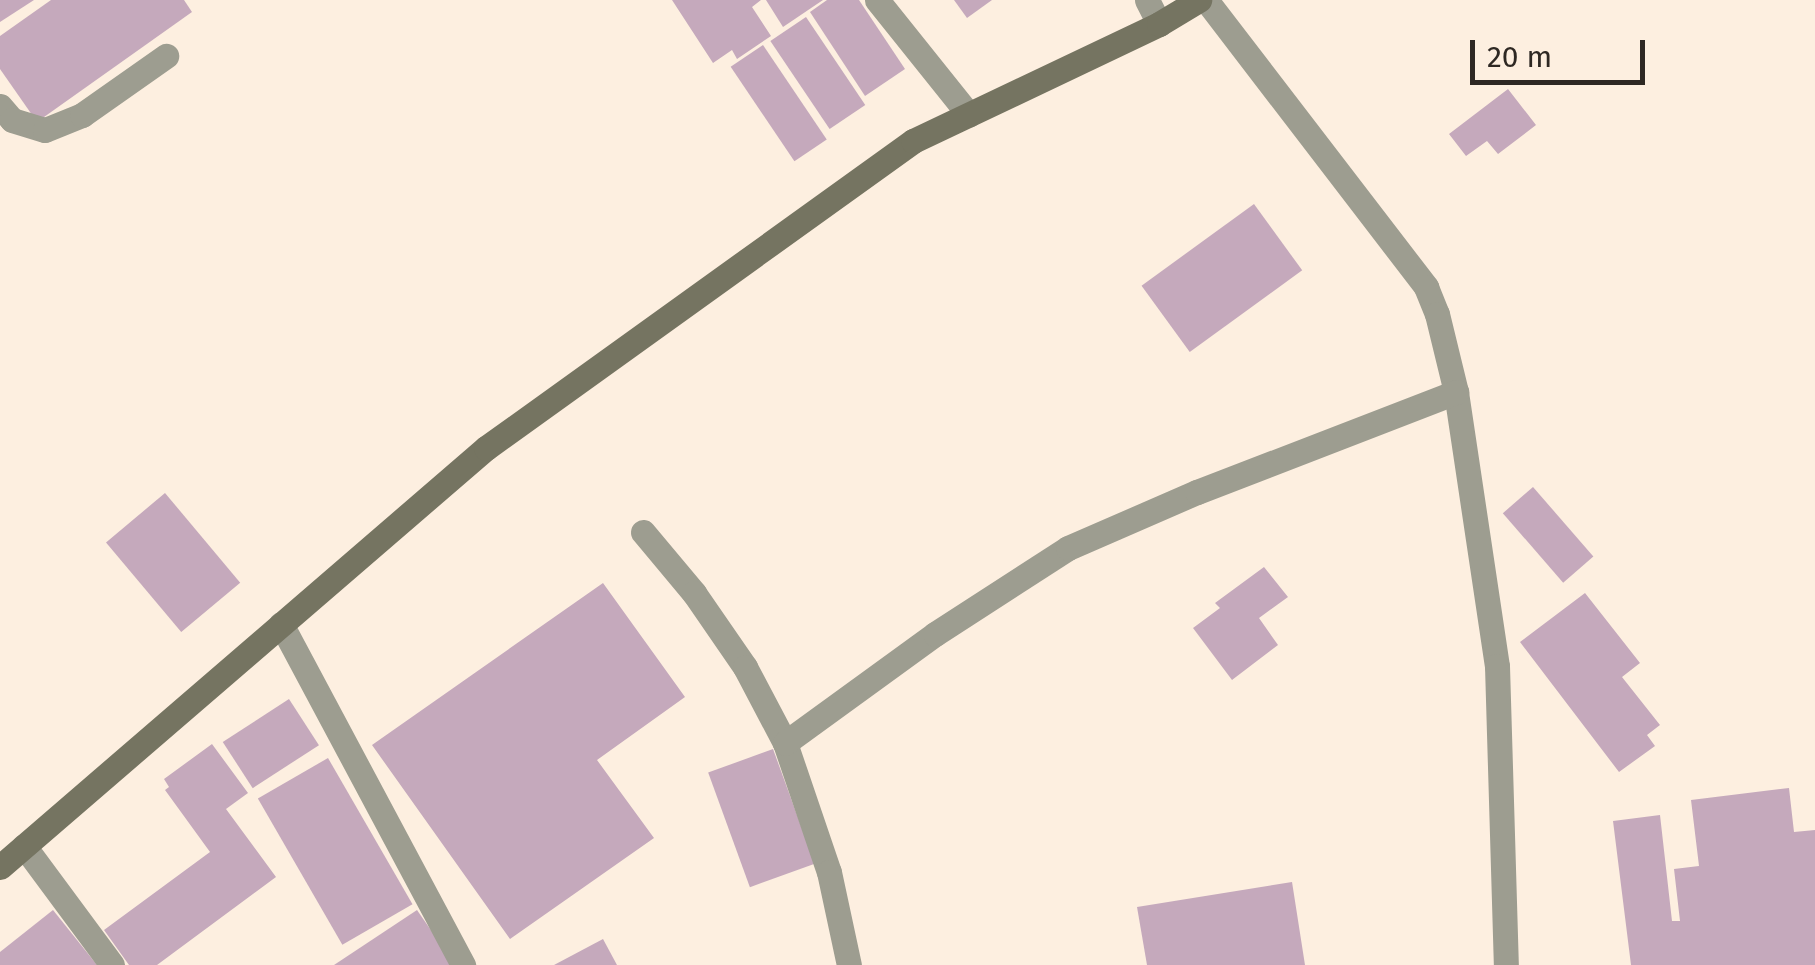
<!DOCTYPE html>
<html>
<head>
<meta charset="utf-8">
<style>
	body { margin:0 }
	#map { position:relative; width:1815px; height:965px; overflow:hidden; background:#fdefe0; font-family:"Fira Sans",sans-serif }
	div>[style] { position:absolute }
	.building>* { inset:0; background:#c5a9bc; transform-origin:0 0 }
	.street>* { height:25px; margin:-12.5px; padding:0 12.5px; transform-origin:12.5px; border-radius:12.5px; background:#9d9d90 }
	.secondary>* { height:25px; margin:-12.5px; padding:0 12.5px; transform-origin:12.5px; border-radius:12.5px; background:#757461 }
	span { translate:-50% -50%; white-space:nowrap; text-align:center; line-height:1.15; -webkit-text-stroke:8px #fdefe0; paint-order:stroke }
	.scale { position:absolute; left:1470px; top:40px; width:175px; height:45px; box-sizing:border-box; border:5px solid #2e2823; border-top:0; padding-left:12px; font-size:30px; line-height:35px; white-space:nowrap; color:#2e2823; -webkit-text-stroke:8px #fdefe0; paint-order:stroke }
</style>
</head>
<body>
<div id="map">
	<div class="building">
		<div style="clip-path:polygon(0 0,34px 0,0 22px)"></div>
		<div style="clip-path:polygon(51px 0,184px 0,192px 12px,37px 122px,0 69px,0 36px)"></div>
		<div style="clip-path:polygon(672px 0,761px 0,752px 7px,771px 36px,737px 59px,732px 50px,713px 63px)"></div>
		<div style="clip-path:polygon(766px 0,823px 0,783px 27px)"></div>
		<div style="clip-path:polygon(827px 0,859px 0,905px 69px,865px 96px,810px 12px)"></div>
		<div style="clip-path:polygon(954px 0,992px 0,967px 18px)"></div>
		<div style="left:806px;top:17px;width:106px;height:43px;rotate:56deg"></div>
		<div style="left:763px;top:45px;width:114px;height:39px;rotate:56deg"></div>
		<div style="clip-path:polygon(1508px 89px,1536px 125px,1498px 154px,1487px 141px,1466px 156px,1449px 134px)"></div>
		<div style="left:1254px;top:204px;width:82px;height:139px;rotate:54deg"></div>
		<div style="left:1533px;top:487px;width:92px;height:40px;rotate:49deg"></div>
		<div style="left:165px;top:493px;width:117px;height:77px;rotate:50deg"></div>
		<div style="clip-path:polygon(1264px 567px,1288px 597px,1259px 618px,1278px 645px,1232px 680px,1193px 628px,1220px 608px,1215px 603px)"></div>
		<div style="clip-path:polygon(603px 583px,685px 697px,597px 760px,654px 838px,510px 939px,372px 745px)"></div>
		<div style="clip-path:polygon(1585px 593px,1640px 663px,1622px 677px,1660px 725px,1647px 735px,1655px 746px,1619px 772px,1520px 642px)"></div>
		<div style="left:289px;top:699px;width:55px;height:79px;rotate:57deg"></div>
		<div style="clip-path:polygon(212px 744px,248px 793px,226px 809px,276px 877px,157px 965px,129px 965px,104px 930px,210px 852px,165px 790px,169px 787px,164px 779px)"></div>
		<div style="left:773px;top:749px;width:122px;height:69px;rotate:70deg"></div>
		<div style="left:328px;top:758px;width:169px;height:81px;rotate:60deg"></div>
		<div style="clip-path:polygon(1789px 788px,1794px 832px,1815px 830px,1815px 965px,1631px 965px,1613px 821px,1660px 815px,1672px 921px,1680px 921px,1674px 869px,1699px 866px,1691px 800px)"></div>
		<div style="clip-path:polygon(1292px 882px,1305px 965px,1147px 965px,1137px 907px)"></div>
		<div style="clip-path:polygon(53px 910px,97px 965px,0 965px,0 952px)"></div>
		<div style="clip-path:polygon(417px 910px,455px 965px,334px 965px)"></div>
		<div style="clip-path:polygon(603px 939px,617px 965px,554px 965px)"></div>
	</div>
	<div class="street">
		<div style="left:877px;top:0;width:147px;rotate:51.3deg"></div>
		<div style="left:1147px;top:0;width:27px;rotate:63deg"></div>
		<div style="left:1206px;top:0;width:362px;rotate:52.5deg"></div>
		<div style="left:1426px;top:287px;width:29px;rotate:68deg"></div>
		<div style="left:1437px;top:314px;width:80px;rotate:76.3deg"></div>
		<div style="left:1456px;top:392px;width:277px;rotate:81.5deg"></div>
		<div style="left:1497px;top:666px;width:299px;rotate:88.3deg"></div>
		<div style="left:0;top:106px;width:18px;rotate:49deg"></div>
		<div style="left:12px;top:120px;width:34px;rotate:17deg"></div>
		<div style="left:45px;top:130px;width:40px;rotate:-22deg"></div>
		<div style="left:82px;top:115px;width:103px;rotate:-35.1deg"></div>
		<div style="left:643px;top:532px;width:80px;rotate:50.1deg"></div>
		<div style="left:694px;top:593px;width:90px;rotate:55.4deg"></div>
		<div style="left:745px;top:667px;width:86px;rotate:62.2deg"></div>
		<div style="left:785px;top:743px;width:136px;rotate:71.2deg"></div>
		<div style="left:829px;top:872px;width:95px;rotate:77.9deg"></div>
		<div style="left:281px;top:624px;width:387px;rotate:61.9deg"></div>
		<div style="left:785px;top:743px;width:185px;rotate:-36deg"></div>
		<div style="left:935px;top:634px;width:158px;rotate:-32.9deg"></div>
		<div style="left:1068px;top:548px;width:141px;rotate:-23.5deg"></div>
		<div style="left:1197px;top:492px;width:278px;rotate:-21.1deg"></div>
		<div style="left:24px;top:846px;width:148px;rotate:53.5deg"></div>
	</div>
	<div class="secondary">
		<div style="left:0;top:867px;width:642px;rotate:-40.77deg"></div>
		<div style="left:486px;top:448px;width:526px;rotate:-35.71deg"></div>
		<div style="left:913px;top:141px;width:272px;rotate:-25.4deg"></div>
		<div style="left:1159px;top:24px;width:47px;rotate:-31deg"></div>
	</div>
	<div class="scale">20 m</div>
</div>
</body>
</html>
